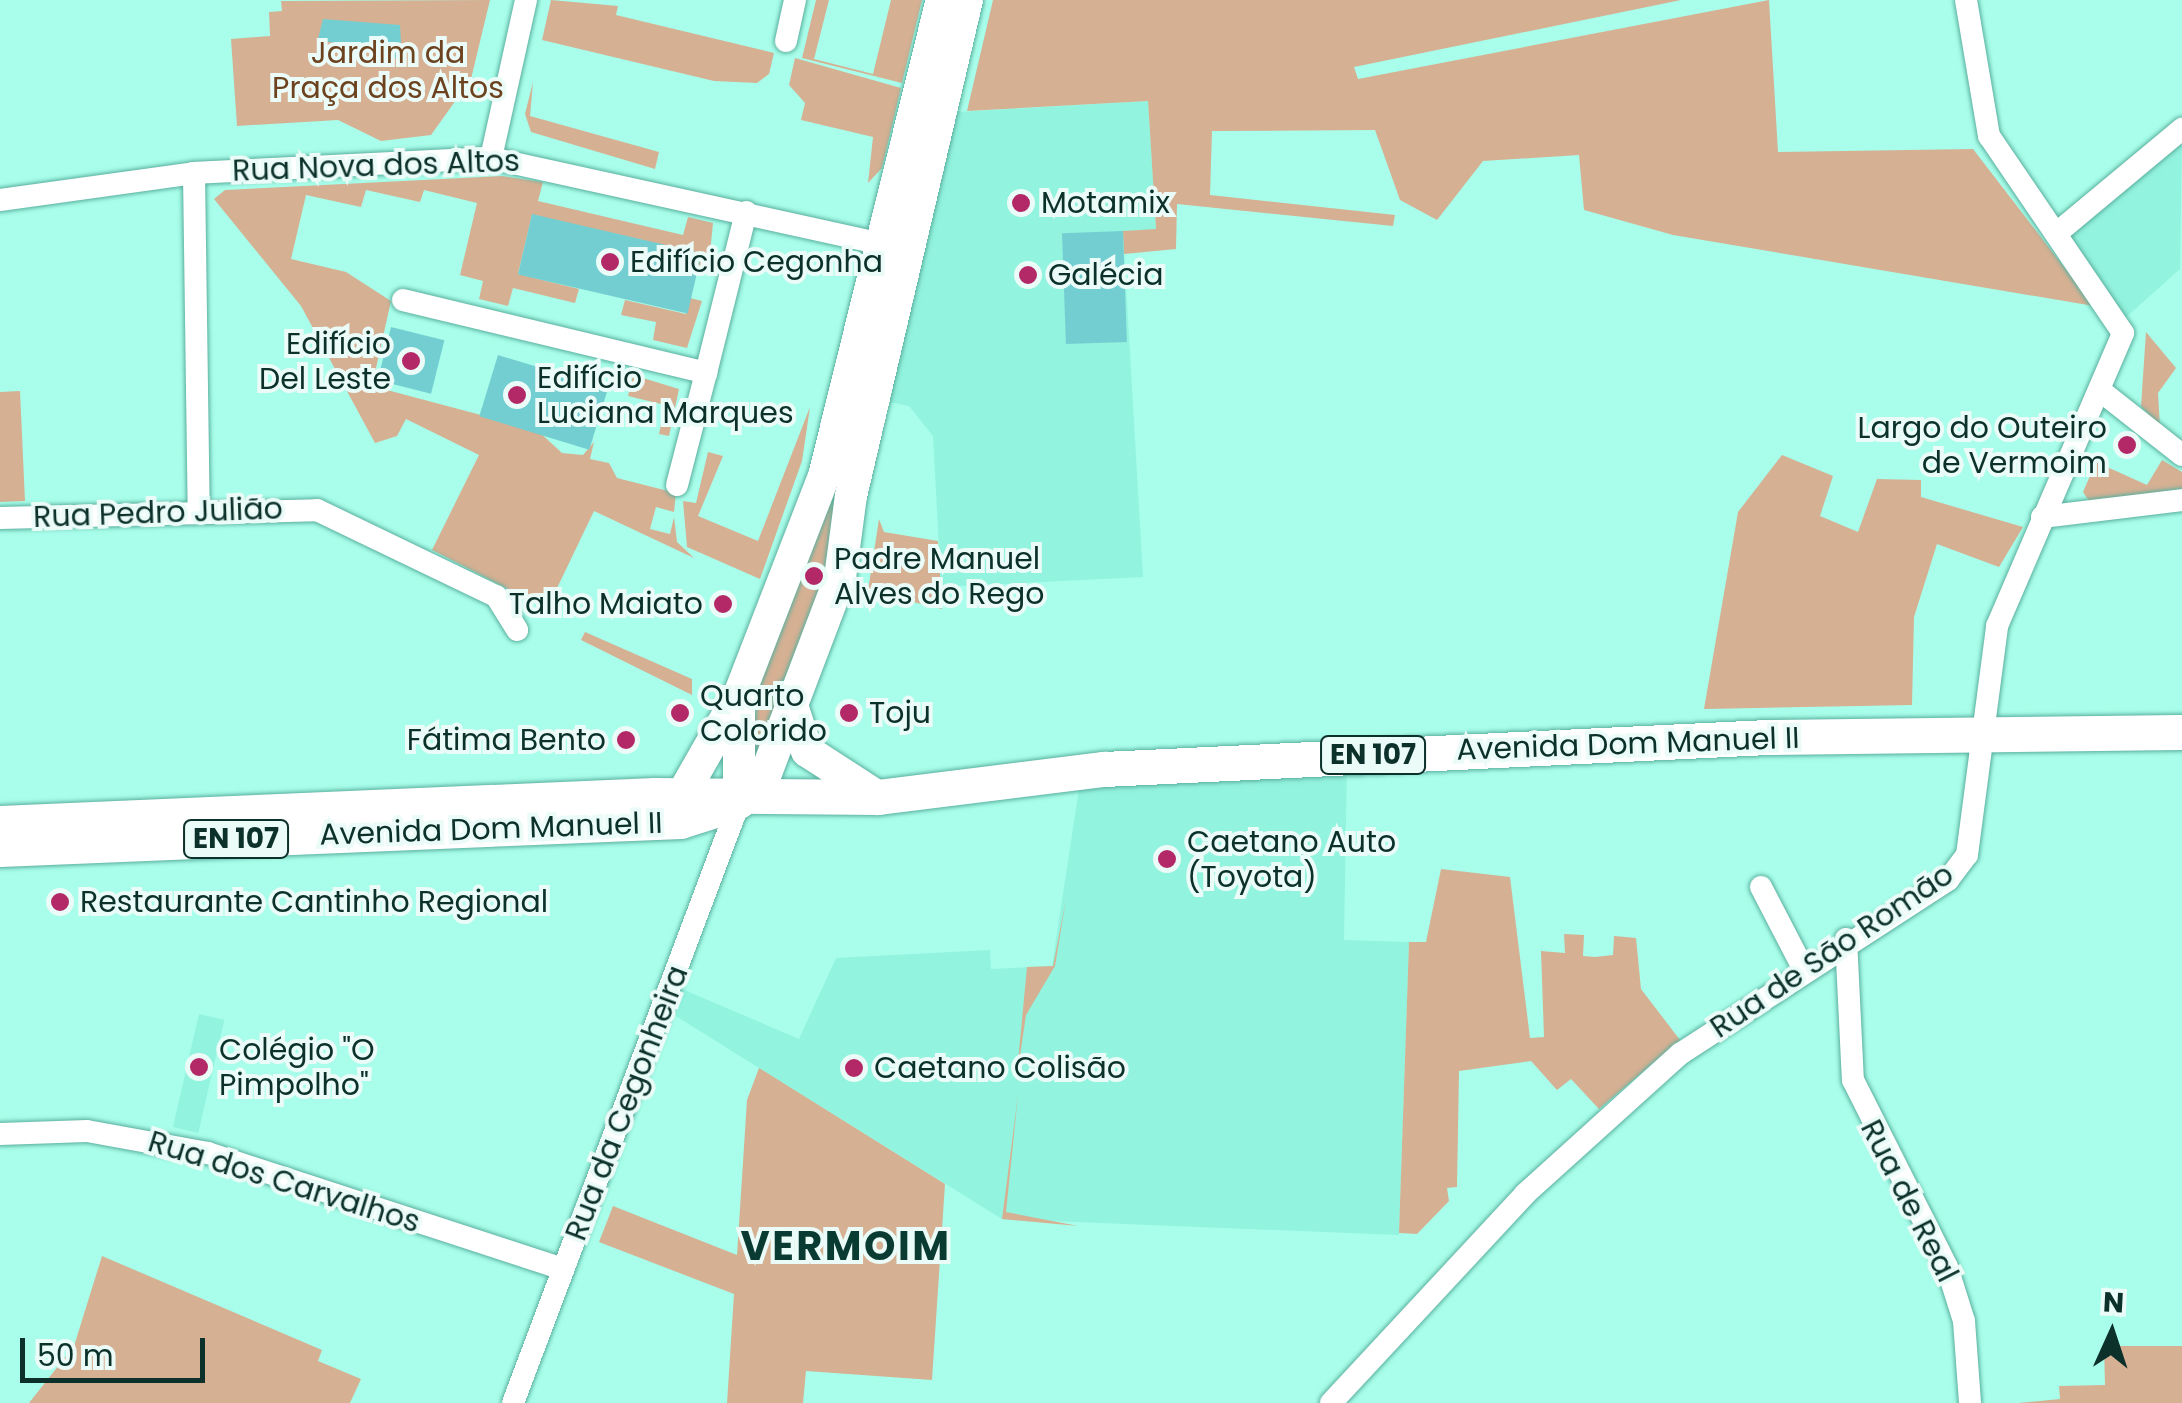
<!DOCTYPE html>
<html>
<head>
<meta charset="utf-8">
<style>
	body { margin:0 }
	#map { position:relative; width:2182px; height:1403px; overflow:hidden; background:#a8feea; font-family:Poppins,sans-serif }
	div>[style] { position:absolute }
	.built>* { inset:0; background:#92f3de; transform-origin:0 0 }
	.green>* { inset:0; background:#d6b093 }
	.building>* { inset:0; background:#73ced1; transform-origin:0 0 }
	.roads { filter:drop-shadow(0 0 2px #5aaf9e) drop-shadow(0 0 2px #5aaf9e) }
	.street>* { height:22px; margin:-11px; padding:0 11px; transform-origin:11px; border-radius:11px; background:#fff }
	.secondary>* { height:32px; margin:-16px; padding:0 16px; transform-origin:16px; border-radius:16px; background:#fff }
	.primary>* { height:35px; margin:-17.5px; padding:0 17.5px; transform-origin:17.5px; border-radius:17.5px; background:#fff }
	.dots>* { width:28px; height:28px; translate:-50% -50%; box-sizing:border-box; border:5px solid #ebfbf7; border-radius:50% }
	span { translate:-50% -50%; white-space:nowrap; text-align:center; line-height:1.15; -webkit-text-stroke:8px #ebfbf7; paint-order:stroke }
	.shield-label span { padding:2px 8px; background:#ebfbf7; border:2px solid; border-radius:8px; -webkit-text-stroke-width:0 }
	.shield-label { font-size:28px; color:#0c312b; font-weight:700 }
	.park-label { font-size:30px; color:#6d431f }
	.street-label { font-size:30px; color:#0c312b }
	.poi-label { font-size:30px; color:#0c312b }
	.left { translate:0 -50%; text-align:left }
	.right { translate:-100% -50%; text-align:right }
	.district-label { font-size:40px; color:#0a3b32; font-weight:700; letter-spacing:2.5px }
	.north { position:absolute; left:2062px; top:1283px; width:100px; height:100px; -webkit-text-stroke:8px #ebfbf7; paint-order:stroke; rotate:3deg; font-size:28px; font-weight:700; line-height:40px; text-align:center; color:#0c312b }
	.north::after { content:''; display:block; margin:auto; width:35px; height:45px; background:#0c312b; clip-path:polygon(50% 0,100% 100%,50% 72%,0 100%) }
	.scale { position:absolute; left:20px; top:1338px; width:185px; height:45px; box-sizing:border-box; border:5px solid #0c312b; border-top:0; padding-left:12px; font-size:30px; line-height:35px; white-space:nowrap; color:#0c312b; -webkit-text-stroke:8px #ebfbf7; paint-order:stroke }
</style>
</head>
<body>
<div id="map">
	<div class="built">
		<div style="clip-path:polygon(1148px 101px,1156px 229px,1123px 232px,1143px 577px,941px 587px,933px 436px,909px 406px,875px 399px,941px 113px)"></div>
		<div style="clip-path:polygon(2182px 135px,2180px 269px,2124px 319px,2063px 234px)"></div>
		<div style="clip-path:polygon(1347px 759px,1344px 940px,1409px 942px,1399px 1235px,1002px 1219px,666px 1010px,675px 986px,799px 1039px,836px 958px,990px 950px,991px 969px,1052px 966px,1081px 776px)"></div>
		<div style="left:199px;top:1014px;width:26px;height:116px;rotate:13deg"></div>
	</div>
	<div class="green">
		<div style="clip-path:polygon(490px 0,471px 79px,431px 135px,381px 141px,338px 120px,237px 126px,231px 39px,270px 36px,269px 12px,282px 11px,281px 1px)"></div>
		<div style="clip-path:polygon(551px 0,618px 6px,616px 15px,774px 53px,769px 74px,757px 83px,714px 81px,542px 40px)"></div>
		<div style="clip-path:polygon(816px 0,829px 0,814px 59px,873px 74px,891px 0,922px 0,902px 83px,802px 58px)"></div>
		<div style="clip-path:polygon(993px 0,1681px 0,1354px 67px,1358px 79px,1769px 0,1778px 152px,1973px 149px,2094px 306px,1673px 235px,1584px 210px,1579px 155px,1483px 161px,1437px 220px,1400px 200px,1375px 130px,1212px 131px,1210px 195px,1395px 215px,1393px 226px,1177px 204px,1176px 249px,1124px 254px,1123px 231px,1156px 229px,1148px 101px,967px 111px)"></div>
		<div style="clip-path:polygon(795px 58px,901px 88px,882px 168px,868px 183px,873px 137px,801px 120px,805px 103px,789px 85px)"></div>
		<div style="clip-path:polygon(533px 82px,530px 116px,659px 152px,655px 169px,531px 132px,525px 114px)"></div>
		<div style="clip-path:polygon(502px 176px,543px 182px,538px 201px,683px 235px,688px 217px,713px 223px,708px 273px,697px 270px,701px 255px,532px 215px,518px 274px,579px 289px,575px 303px,513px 288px,508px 306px,479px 299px,483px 281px,460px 275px,477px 203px,424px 190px,420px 202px,366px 190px,361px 207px,306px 195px,291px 259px,346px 272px,391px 301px,372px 386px,537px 430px,562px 453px,583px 455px,594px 442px,590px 459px,609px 463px,617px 478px,676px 493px,674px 512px,656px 507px,650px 529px,670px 534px,674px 517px,677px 542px,694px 558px,594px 511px,547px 609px,432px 550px,479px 455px,406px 419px,397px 436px,375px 443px,301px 306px,214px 199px,225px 190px)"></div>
		<div style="clip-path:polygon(690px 298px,702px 301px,687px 348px,653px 340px,656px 322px,621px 315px,625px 300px,686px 314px)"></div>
		<div style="clip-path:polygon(2146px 332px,2176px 368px,2158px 393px,2160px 427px,2141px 406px)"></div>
		<div style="clip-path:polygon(633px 375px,679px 389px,669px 436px,659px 434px,665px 405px,628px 396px)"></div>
		<div style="clip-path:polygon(20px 391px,25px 501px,0 502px,0 392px)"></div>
		<div style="clip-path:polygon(810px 407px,802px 461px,760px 579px,687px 547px,683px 501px,696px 503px,708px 452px,723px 456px,698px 516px,758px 541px)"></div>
		<div style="clip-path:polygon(1782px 455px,1833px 476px,1820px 516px,1858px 532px,1877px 479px,1921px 480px,1921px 497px,2023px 527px,1999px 567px,1937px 544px,1914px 617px,1912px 705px,1704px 709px,1738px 512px)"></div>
		<div style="clip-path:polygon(2162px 460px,2182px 472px,2182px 489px,2089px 501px,2083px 492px,2096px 462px,2147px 485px)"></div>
		<div style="clip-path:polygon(839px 475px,832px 555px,759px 754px,749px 754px,761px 680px)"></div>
		<div style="clip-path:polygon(879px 519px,884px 532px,938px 541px,942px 609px,868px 591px)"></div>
		<div style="clip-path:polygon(585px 632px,692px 679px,692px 695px,581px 640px)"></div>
		<div style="clip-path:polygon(1441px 869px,1510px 877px,1530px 1038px,1544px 1037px,1541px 951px,1565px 953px,1564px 934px,1584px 935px,1583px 956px,1595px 957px,1613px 955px,1614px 936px,1636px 938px,1641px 989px,1680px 1040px,1599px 1109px,1571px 1079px,1557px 1090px,1531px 1061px,1459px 1071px,1457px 1187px,1447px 1188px,1449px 1201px,1417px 1234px,1399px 1233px,1409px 942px,1426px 942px)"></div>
		<div style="clip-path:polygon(1066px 899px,1055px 966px,1026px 1015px,1016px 1083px,1027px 967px,1053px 966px)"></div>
		<div style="clip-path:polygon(759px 1068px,945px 1184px,932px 1380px,806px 1371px,803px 1403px,727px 1403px,734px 1294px,599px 1242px,613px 1206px,737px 1255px,747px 1100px)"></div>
		<div style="clip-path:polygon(1018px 1095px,1006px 1212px,1078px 1226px,1002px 1219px)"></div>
		<div style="clip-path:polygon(102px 1256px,322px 1350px,318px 1361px,361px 1379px,350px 1403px,29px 1403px,74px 1346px)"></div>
		<div style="clip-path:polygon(2104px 1346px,2182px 1346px,2182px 1403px,2018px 1403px,2060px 1399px,2059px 1386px,2105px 1385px)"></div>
	</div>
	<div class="building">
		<div style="clip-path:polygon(323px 19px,400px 25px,402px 60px,318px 39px)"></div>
		<div style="left:532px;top:214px;width:174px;height:62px;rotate:13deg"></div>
		<div style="left:1123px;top:231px;width:111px;height:61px;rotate:88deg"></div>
		<div style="left:391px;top:327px;width:55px;height:55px;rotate:14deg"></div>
		<div style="left:498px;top:355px;width:115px;height:64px;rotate:17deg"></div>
	</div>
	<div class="roads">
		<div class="street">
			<div style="left:786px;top:41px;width:42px;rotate:-77.6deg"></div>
			<div style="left:491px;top:158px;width:162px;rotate:-77.5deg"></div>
			<div style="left:194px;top:173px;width:338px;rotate:89.2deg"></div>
			<div style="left:0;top:200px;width:196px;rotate:-7.9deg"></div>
			<div style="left:194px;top:173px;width:297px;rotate:-2.9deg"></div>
			<div style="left:491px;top:158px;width:414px;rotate:12.4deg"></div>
			<div style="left:2057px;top:233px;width:163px;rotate:-39.8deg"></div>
			<div style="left:403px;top:300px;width:312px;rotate:13.5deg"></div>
			<div style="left:706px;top:373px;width:166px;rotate:-76deg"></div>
			<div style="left:2102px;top:392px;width:102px;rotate:38.2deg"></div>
			<div style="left:677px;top:485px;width:116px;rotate:-75.5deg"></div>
			<div style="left:2042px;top:517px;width:141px;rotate:-6.9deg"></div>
			<div style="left:0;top:518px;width:317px;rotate:-1.4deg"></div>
			<div style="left:317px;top:510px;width:199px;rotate:25.7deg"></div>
			<div style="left:496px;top:596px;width:40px;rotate:58deg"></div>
			<div style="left:1761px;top:887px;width:91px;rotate:62.6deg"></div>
			<div style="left:1846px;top:939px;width:141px;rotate:87.2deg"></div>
			<div style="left:1853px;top:1080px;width:209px;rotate:63.3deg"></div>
			<div style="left:1947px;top:1267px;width:57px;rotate:72.5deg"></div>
			<div style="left:1964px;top:1321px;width:82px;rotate:85.8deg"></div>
			<div style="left:0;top:1134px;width:87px;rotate:-2deg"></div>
			<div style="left:87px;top:1131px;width:123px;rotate:10.3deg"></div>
			<div style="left:208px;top:1153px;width:373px;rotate:18.1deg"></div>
			<div style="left:513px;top:1403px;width:641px;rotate:-69.36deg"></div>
			<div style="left:1331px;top:1403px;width:285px;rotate:-47.1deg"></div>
			<div style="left:1525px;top:1194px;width:209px;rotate:-42.1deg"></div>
			<div style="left:1680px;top:1054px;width:320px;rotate:-33deg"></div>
			<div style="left:1948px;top:880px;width:31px;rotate:-53deg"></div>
			<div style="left:1967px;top:855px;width:231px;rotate:-82.5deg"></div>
			<div style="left:1997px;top:626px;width:319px;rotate:-66.7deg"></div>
			<div style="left:2123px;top:333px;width:238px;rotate:-124.2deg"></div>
			<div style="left:1989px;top:136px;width:138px;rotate:-99.6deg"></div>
		</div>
		<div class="secondary">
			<div style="left:739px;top:695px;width:108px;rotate:90deg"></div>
			<div style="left:739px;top:803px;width:25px;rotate:-34deg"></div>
			<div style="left:760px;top:789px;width:226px;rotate:-69.2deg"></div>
			<div style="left:840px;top:578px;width:83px;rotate:-82.4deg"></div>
			<div style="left:851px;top:496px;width:509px;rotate:-76.84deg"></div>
			<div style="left:789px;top:696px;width:58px;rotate:71.9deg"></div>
			<div style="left:807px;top:751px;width:85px;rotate:32.9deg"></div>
			<div style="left:682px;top:795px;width:115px;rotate:-60.3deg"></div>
			<div style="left:739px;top:695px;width:235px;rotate:-68.8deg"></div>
			<div style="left:824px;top:476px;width:490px;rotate:-76.1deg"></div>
		</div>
		<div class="primary">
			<div style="left:0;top:823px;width:655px;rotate:-2.45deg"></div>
			<div style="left:654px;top:795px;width:224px;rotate:0.5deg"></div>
			<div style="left:878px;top:797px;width:228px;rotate:-7.1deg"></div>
			<div style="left:1104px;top:769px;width:665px;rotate:-2.76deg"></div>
			<div style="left:1768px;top:737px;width:414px;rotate:-0.7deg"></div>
			<div style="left:0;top:849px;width:681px;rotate:-2.36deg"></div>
			<div style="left:680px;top:821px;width:53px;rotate:-17.4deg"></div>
		</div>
	</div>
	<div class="dots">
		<div style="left:1021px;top:203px;background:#b32967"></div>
		<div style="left:610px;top:262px;background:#b32967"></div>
		<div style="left:1028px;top:275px;background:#b32967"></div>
		<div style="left:411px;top:361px;background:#b32967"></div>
		<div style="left:517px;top:395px;background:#b32967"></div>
		<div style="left:2127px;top:445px;background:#b32967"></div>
		<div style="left:814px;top:576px;background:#b32967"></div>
		<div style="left:723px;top:604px;background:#b32967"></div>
		<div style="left:680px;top:713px;background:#b32967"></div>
		<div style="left:849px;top:713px;background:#b32967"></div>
		<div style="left:626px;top:740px;background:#b32967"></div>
		<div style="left:1167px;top:859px;background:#b32967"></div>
		<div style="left:60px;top:902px;background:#b32967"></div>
		<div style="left:199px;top:1067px;background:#b32967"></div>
		<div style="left:854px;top:1068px;background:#b32967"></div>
	</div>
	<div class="shield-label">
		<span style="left:1373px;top:755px">EN 107</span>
		<span style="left:236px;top:839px">EN 107</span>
	</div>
	<div class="park-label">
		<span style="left:388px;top:70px">Jardim da<br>Praça dos Altos</span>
	</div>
	<div class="street-label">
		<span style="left:376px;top:166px;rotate:-2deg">Rua Nova dos Altos</span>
		<span style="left:158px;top:513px;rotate:-2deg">Rua Pedro Julião</span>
		<span style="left:1628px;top:744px;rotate:-2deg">Avenida Dom Manuel II</span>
		<span style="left:491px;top:829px;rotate:-2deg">Avenida Dom Manuel II</span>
		<span style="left:1832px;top:951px;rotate:-34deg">Rua de São Romão</span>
		<span style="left:627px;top:1103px;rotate:-69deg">Rua da Cegonheira</span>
		<span style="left:284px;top:1182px;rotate:17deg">Rua dos Carvalhos</span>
		<span style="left:1909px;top:1201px;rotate:63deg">Rua de Real</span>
	</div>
	<div class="poi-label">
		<span class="left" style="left:1041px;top:203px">Motamix</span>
		<span class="left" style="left:630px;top:262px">Edifício Cegonha</span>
		<span class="left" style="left:1048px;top:275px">Galécia</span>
		<span class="right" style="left:391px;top:361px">Edifício<br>Del Leste</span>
		<span class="left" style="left:537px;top:395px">Edifício<br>Luciana Marques</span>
		<span class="right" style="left:2107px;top:445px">Largo do Outeiro<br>de Vermoim</span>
		<span class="left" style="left:834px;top:576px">Padre Manuel<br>Alves do Rego</span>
		<span class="right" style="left:703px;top:604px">Talho Maiato</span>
		<span class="left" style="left:700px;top:713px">Quarto<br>Colorido</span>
		<span class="left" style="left:869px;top:713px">Toju</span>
		<span class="right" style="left:606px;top:740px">Fátima Bento</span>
		<span class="left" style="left:1187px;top:859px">Caetano Auto<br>(Toyota)</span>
		<span class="left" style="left:80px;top:902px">Restaurante Cantinho Regional</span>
		<span class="left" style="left:219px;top:1067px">Colégio "O<br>Pimpolho"</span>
		<span class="left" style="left:874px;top:1068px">Caetano Colisão</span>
	</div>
	<div class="district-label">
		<span style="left:846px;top:1246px">VERMOIM</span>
	</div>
	<div class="north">N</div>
	<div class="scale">50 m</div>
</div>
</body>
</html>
